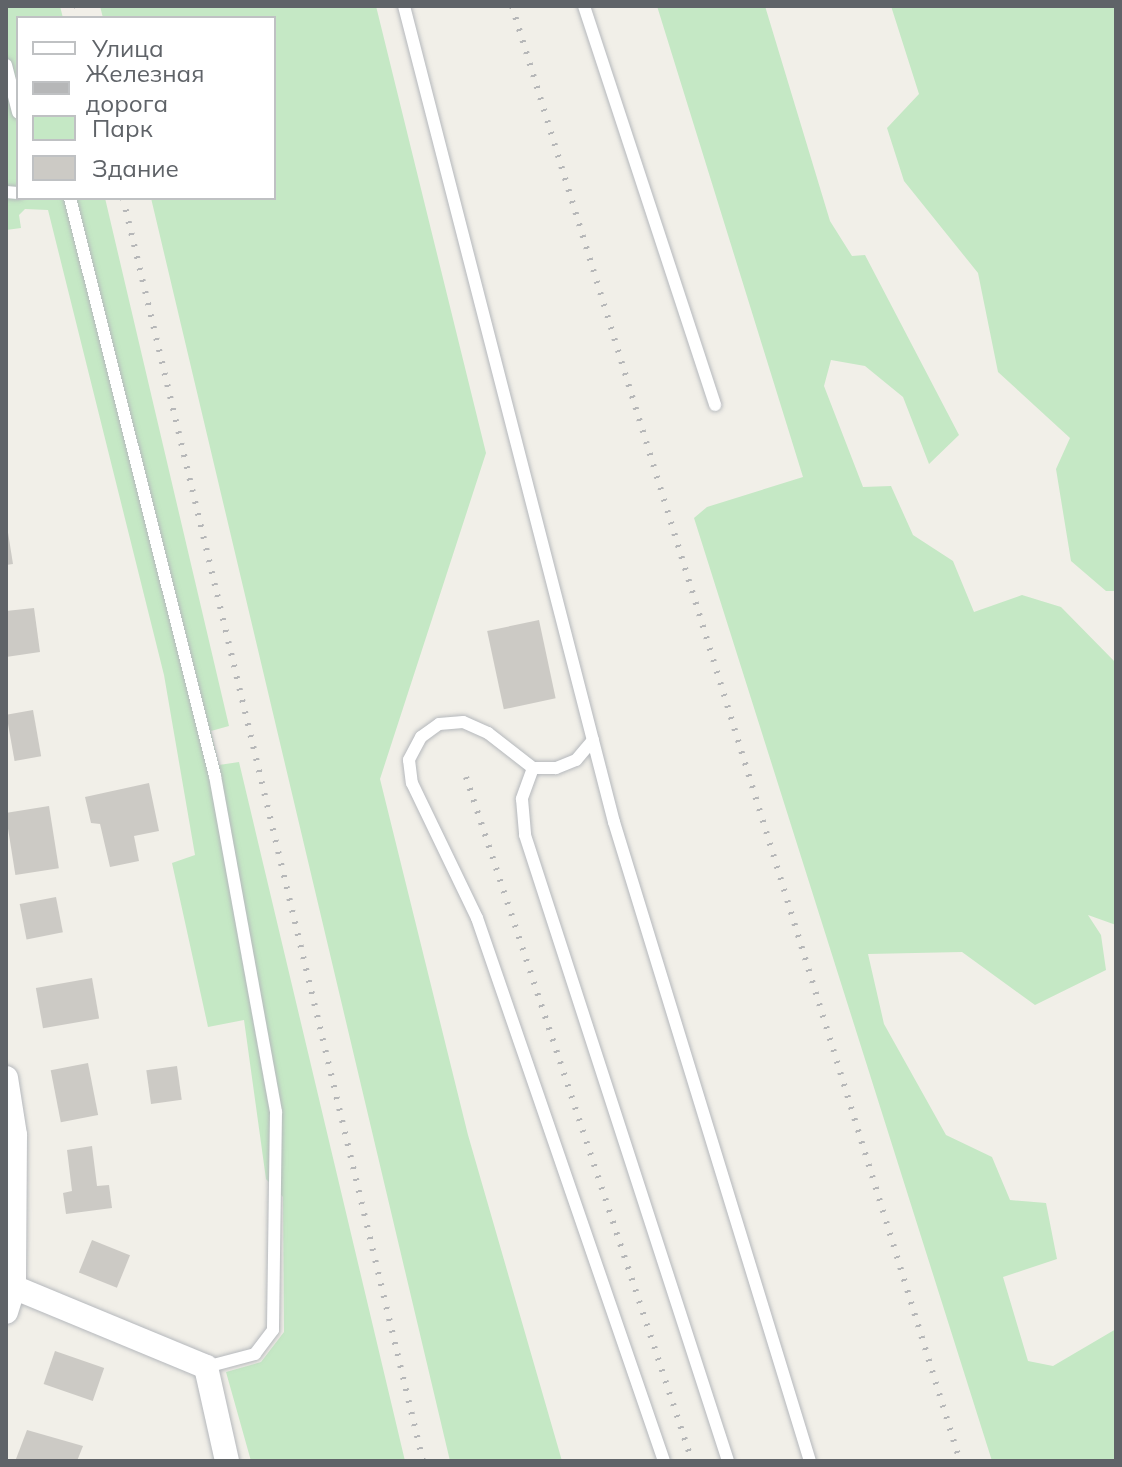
<!DOCTYPE html>
<html>
<head>
<meta charset="utf-8">
<style>
	body { margin:0 }
	#map { position:relative; width:1122px; height:1467px; overflow:hidden; background:#f1efe8; font-family:Mulish,sans-serif }
	div>[style] { position:absolute }
	.green>* { inset:0; background:#c5e8c5 }
	.building>* { inset:0; background:#cccac5; transform-origin:0 0 }
	.roads { filter:drop-shadow(0 0 2px #b5b8bc) drop-shadow(0 0 2px #b5b8bc) }
	.service>* { height:12px; margin:-6px; padding:0 6px; transform-origin:6px; border-radius:6px; background:#fff }
	.minor>* { height:24px; margin:-12px; padding:0 12px; transform-origin:12px; border-radius:12px; background:#fff }
	.rail>* { height:6px; margin-top:-3px; transform-origin:0; background:repeating-linear-gradient(90deg,#b6b7b8 0 2px,transparent 0 12px) }
	span { translate:-50% -50%; white-space:nowrap; text-align:center; line-height:1.15; -webkit-text-stroke:7px #fff; paint-order:stroke }
	.frame { position:absolute; inset:0; border:8px solid #5f6368; pointer-events:none }
	.legend { position:absolute; left:16px; top:16px; width:260px; height:184px; box-sizing:border-box; background:#fff; border:2px solid #bfc1c3; margin:0; padding:10px 14px; list-style:none; font-size:24px; color:#5f6368 }
	.legend li { display:flex; align-items:center; gap:16px; height:40px }
	.legend b { width:40px; border:2px solid #bfc1c3 }
</style>
</head>
<body>
<div id="map">
	<div class="green">
		<div style="clip-path:polygon(6px 6px,60px 6px,63px 18px,18px 18px,18px 198px,105px 198px,229px 726px,211px 731px,219px 765px,239px 762px,405px 1461px,251px 1461px,226px 1372px,261px 1362px,284px 1332px,283px 1197px,266px 1179px,244px 1020px,208px 1027px,172px 863px,195px 855px,164px 675px,48px 210px,25px 209px,19px 215px,21px 228px,6px 230px)"></div>
		<div style="clip-path:polygon(100px 6px,376px 6px,486px 453px,380px 779px,468px 1135px,562px 1461px,450px 1461px,151px 198px,274px 198px,274px 18px,103px 18px)"></div>
		<div style="clip-path:polygon(657px 6px,765px 6px,830px 221px,852px 256px,865px 255px,959px 435px,929px 464px,903px 397px,865px 366px,831px 360px,824px 386px,863px 487px,891px 486px,913px 535px,953px 561px,974px 612px,1022px 595px,1061px 607px,1116px 663px,1116px 925px,1088px 915px,1101px 935px,1106px 970px,1035px 1005px,962px 952px,868px 954px,884px 1024px,946px 1135px,992px 1157px,1010px 1200px,1046px 1203px,1057px 1259px,1003px 1277px,1028px 1361px,1053px 1366px,1116px 1329px,1116px 1461px,992px 1461px,694px 518px,707px 507px,803px 477px)"></div>
		<div style="clip-path:polygon(891px 6px,1116px 6px,1116px 591px,1106px 591px,1071px 561px,1056px 469px,1070px 438px,998px 372px,978px 273px,904px 181px,887px 128px,919px 94px)"></div>
	</div>
	<div class="building">
		<div style="clip-path:polygon(6px 520px,13px 564px,6px 565px)"></div>
		<div style="clip-path:polygon(34px 608px,40px 652px,6px 657px,6px 611px)"></div>
		<div style="left:539px;top:620px;width:80px;height:53px;rotate:78deg"></div>
		<div style="left:33px;top:710px;width:47px;height:27px;rotate:80deg"></div>
		<div style="clip-path:polygon(149px 783px,159px 831px,134px 836px,139px 861px,110px 867px,100px 824px,91px 823px,85px 797px)"></div>
		<div style="left:49px;top:806px;width:63px;height:44px;rotate:81deg"></div>
		<div style="left:56px;top:897px;width:36px;height:37px;rotate:79deg"></div>
		<div style="left:92px;top:978px;width:41px;height:57px;rotate:80deg"></div>
		<div style="left:88px;top:1063px;width:53px;height:38px;rotate:79deg"></div>
		<div style="left:177px;top:1066px;width:34px;height:31px;rotate:82deg"></div>
		<div style="clip-path:polygon(92px 1146px,97px 1186px,109px 1185px,112px 1208px,66px 1214px,63px 1193px,72px 1191px,67px 1150px)"></div>
		<div style="left:92px;top:1240px;width:41px;height:35px;rotate:22deg"></div>
		<div style="left:55px;top:1351px;width:52px;height:35px;rotate:19deg"></div>
		<div style="clip-path:polygon(27px 1430px,83px 1446px,77px 1461px,16px 1459px)"></div>
	</div>
	<div class="roads">
		<div class="service">
			<div style="left:404px;top:6px;width:843px;rotate:75.57deg"></div>
			<div style="left:614px;top:822px;width:668px;rotate:72.95deg"></div>
			<div style="left:584px;top:6px;width:420px;rotate:71.8deg"></div>
			<div style="left:6px;top:65px;width:49px;rotate:75.7deg"></div>
			<div style="left:6px;top:192px;width:12px;rotate:5deg"></div>
			<div style="left:70px;top:198px;width:596px;rotate:75.92deg"></div>
			<div style="left:215px;top:776px;width:341px;rotate:79.7deg"></div>
			<div style="left:276px;top:1112px;width:218px;rotate:90.8deg"></div>
			<div style="left:273px;top:1330px;width:30px;rotate:127deg"></div>
			<div style="left:255px;top:1354px;width:51px;rotate:165.1deg"></div>
			<div style="left:593px;top:740px;width:26px;rotate:130deg"></div>
			<div style="left:576px;top:760px;width:22px;rotate:158deg"></div>
			<div style="left:556px;top:768px;width:23px;rotate:180deg"></div>
			<div style="left:533px;top:768px;width:57px;rotate:-142.1deg"></div>
			<div style="left:488px;top:733px;width:27px;rotate:-156deg"></div>
			<div style="left:463px;top:722px;width:24px;rotate:175deg"></div>
			<div style="left:439px;top:724px;width:22px;rotate:144deg"></div>
			<div style="left:421px;top:737px;width:26px;rotate:118deg"></div>
			<div style="left:409px;top:760px;width:23px;rotate:83deg"></div>
			<div style="left:412px;top:783px;width:150px;rotate:64.3deg"></div>
			<div style="left:477px;top:918px;width:574px;rotate:71deg"></div>
			<div style="left:533px;top:768px;width:33px;rotate:110deg"></div>
			<div style="left:522px;top:799px;width:36px;rotate:85deg"></div>
			<div style="left:525px;top:835px;width:658px;rotate:72.03deg"></div>
		</div>
		<div class="minor">
			<div style="left:6px;top:1078px;width:58px;rotate:81deg"></div>
			<div style="left:15px;top:1135px;width:151px;rotate:90.4deg"></div>
			<div style="left:14px;top:1286px;width:27px;rotate:107deg"></div>
			<div style="left:6px;top:1284px;width:217px;rotate:22.5deg"></div>
			<div style="left:206px;top:1367px;width:96px;rotate:77.4deg"></div>
		</div>
	</div>
	<div class="rail">
		<div style="left:77px;top:6px;width:12px;rotate:76deg"></div>
		<div style="left:512px;top:6px;width:1522px;rotate:72.89deg"></div>
		<div style="left:123px;top:198px;width:1298px;rotate:76.64deg"></div>
		<div style="left:466px;top:777px;width:720px;rotate:71.72deg"></div>
	</div>
	<div class="frame"></div>
	<ul class="legend">
	<li><b style="height:10px;background:#fff"></b>Улица</li>
	<li><b style="height:10px;background:#b6b7b8"></b>Железная дорога</li>
	<li><b style="height:22px;background:#c5e8c5"></b>Парк</li>
	<li><b style="height:22px;background:#cccac5"></b>Здание</li>
	</ul>
</div>
</body>
</html>
